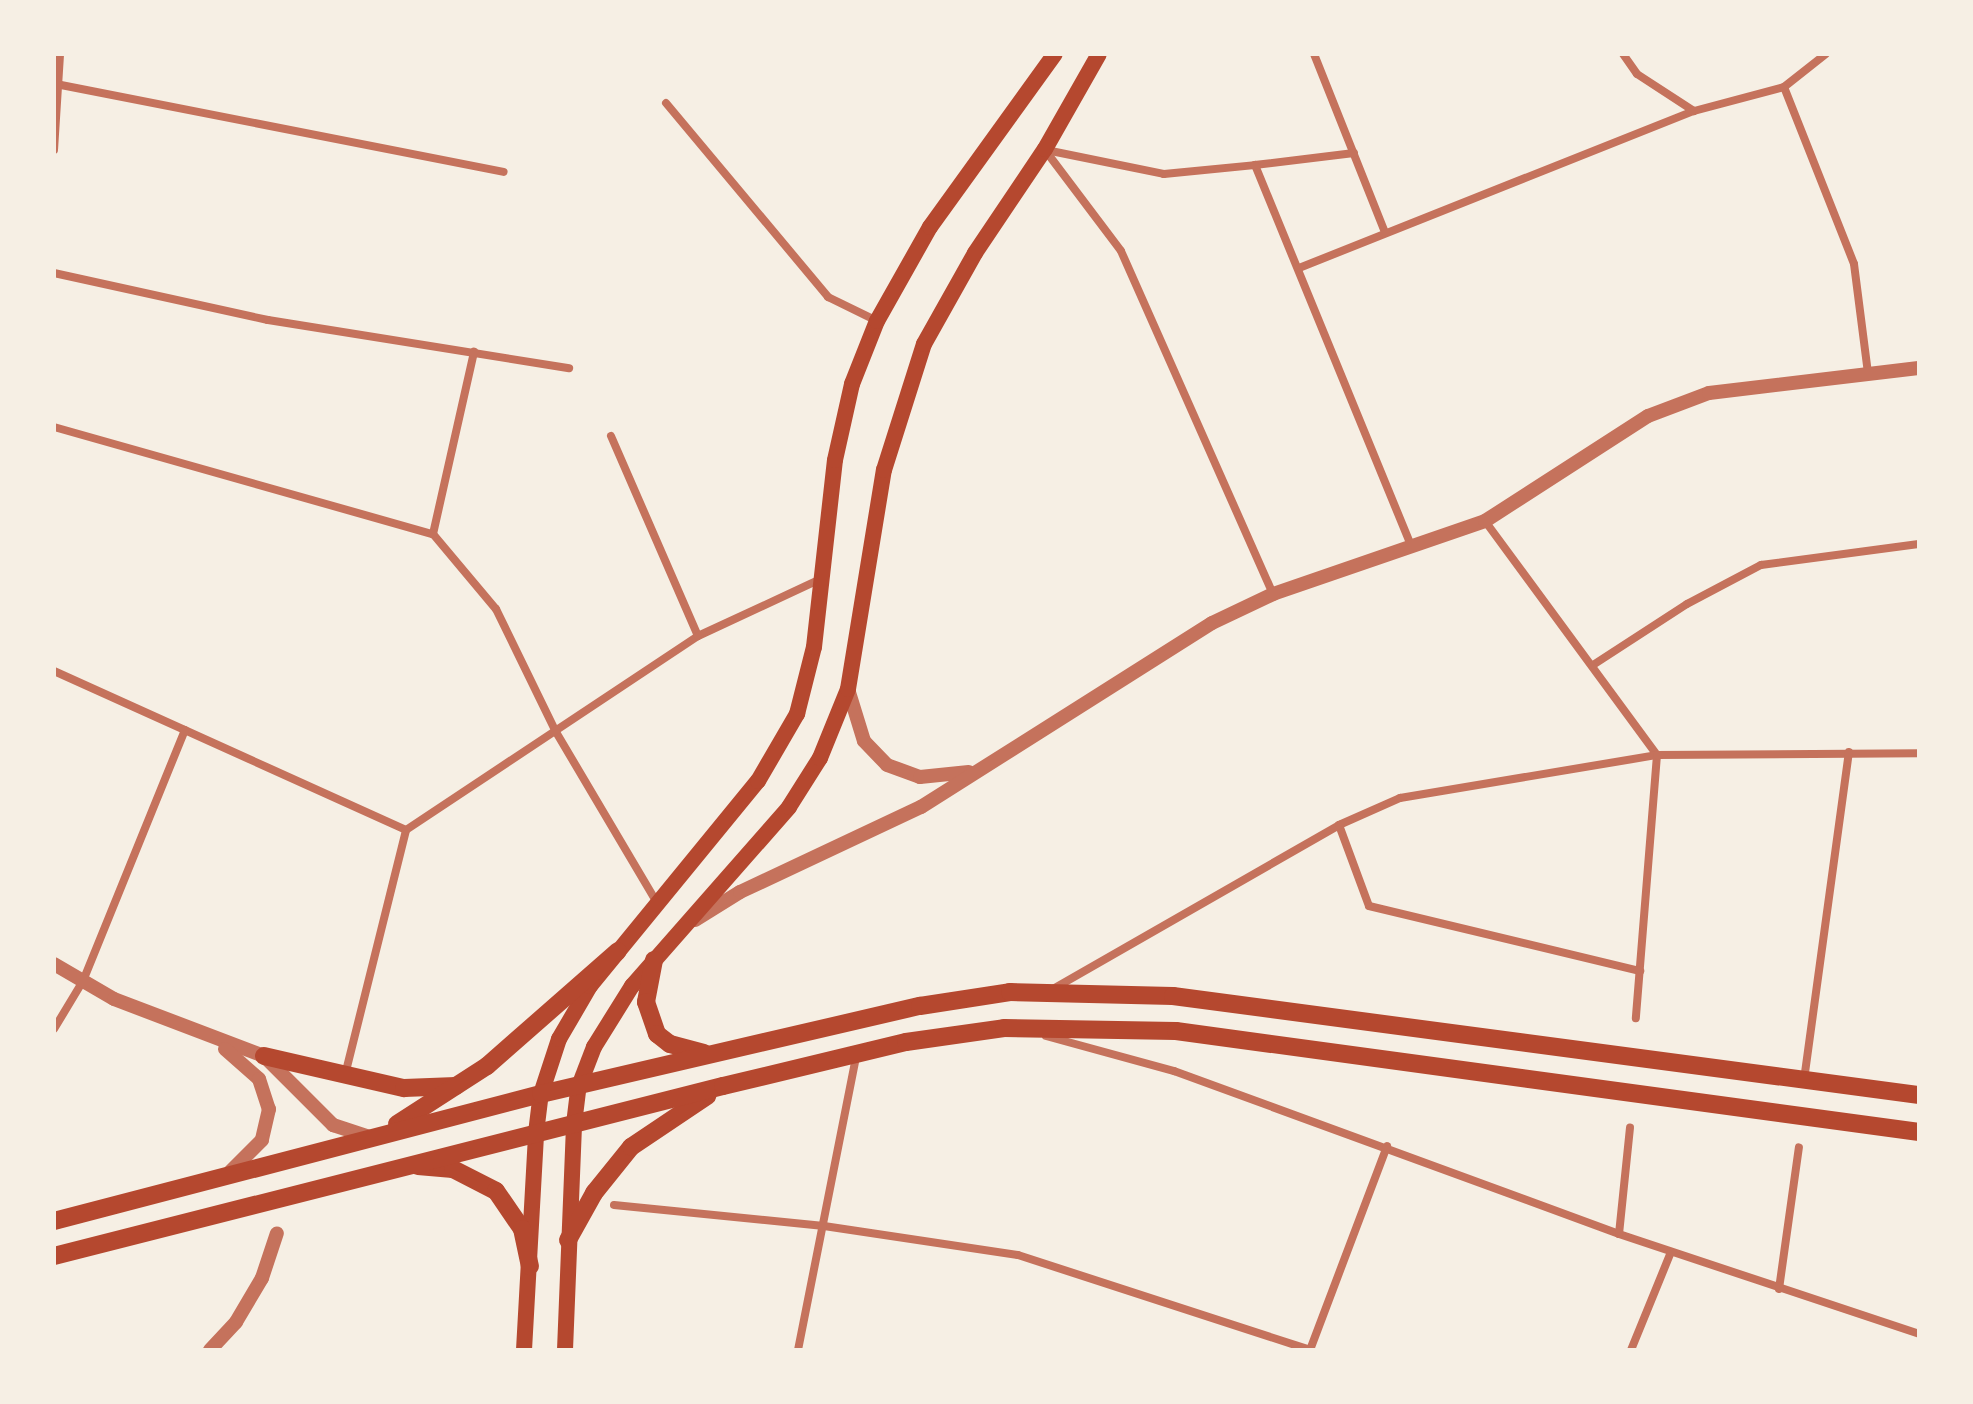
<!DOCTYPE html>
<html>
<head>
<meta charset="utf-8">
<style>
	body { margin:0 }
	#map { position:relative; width:1973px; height:1404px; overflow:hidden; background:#f6efe4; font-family:Literata,serif }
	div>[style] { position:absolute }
	.minor>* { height:8px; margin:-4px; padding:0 4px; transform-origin:4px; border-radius:4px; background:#c5725c }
	.tertiary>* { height:14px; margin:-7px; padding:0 7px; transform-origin:7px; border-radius:7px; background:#c5725c }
	.secondary>* { height:16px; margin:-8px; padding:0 8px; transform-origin:8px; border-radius:8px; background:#b5482f }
	.primary>* { height:18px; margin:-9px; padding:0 9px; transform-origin:9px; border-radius:9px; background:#b5482f }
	span { translate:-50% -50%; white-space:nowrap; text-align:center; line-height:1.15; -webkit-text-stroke:8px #f6efe4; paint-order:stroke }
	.frame { position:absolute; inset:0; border:56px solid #f6efe4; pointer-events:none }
</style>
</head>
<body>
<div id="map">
	<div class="minor">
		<div style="left:1314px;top:54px;width:192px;rotate:68.3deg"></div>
		<div style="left:1623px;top:54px;width:24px;rotate:55deg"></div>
		<div style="left:1637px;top:74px;width:68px;rotate:33deg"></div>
		<div style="left:1694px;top:111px;width:93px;rotate:-14.9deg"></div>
		<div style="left:1784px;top:87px;width:53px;rotate:-38.2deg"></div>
		<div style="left:61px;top:85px;width:451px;rotate:11.1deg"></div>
		<div style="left:1784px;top:87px;width:190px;rotate:68.4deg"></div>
		<div style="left:1854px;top:264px;width:111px;rotate:82.7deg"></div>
		<div style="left:666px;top:103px;width:253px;rotate:50.1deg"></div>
		<div style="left:828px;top:297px;width:55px;rotate:26.1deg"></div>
		<div style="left:54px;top:150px;width:96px;rotate:-86.4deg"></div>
		<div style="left:1045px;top:150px;width:126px;rotate:53deg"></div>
		<div style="left:1121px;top:251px;width:375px;rotate:66.1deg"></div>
		<div style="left:1046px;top:150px;width:120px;rotate:11.5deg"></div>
		<div style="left:1164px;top:174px;width:91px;rotate:-5.6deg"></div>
		<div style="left:1354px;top:153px;width:100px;rotate:173.1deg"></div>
		<div style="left:1255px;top:165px;width:414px;rotate:67.7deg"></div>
		<div style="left:1299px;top:268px;width:425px;rotate:-21.7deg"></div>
		<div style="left:54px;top:273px;width:219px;rotate:12.4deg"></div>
		<div style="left:268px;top:320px;width:305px;rotate:9.1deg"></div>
		<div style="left:54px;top:427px;width:394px;rotate:15.8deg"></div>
		<div style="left:433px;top:534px;width:98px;rotate:50deg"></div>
		<div style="left:496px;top:609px;width:137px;rotate:64deg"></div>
		<div style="left:556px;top:732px;width:199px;rotate:59.4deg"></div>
		<div style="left:611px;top:436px;width:218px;rotate:66.5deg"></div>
		<div style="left:1485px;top:521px;width:290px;rotate:53.7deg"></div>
		<div style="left:1657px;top:755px;width:264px;rotate:94.6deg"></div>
		<div style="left:433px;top:534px;width:187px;rotate:-77.3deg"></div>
		<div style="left:1593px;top:665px;width:112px;rotate:-33deg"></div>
		<div style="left:1687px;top:604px;width:84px;rotate:-27.8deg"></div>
		<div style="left:1761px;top:565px;width:159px;rotate:-7.6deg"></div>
		<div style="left:54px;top:671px;width:386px;rotate:24.3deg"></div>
		<div style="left:1339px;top:825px;width:86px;rotate:69.7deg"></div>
		<div style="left:1369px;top:906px;width:279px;rotate:13.5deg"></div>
		<div style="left:1053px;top:989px;width:330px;rotate:-29.8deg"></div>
		<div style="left:1339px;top:825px;width:67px;rotate:-23.9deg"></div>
		<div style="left:1400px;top:798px;width:261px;rotate:-9.5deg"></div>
		<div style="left:1657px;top:755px;width:262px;rotate:-0.4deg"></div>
		<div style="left:54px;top:1029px;width:56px;rotate:-58.9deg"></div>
		<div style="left:83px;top:981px;width:271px;rotate:-67.9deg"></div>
		<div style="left:1046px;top:1036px;width:133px;rotate:15.3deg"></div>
		<div style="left:1174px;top:1071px;width:474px;rotate:20.1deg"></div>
		<div style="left:1619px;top:1234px;width:316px;rotate:18.4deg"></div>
		<div style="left:345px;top:1075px;width:252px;rotate:-76deg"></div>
		<div style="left:406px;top:830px;width:351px;rotate:-33.6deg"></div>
		<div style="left:698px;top:636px;width:136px;rotate:-24.9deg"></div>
		<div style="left:1804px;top:1080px;width:331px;rotate:-82.2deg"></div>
		<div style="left:614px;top:1205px;width:211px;rotate:5.7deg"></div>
		<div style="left:824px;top:1226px;width:196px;rotate:8.5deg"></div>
		<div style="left:1018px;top:1255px;width:308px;rotate:18deg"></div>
		<div style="left:1619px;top:1234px;width:107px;rotate:-84.1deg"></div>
		<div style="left:1779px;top:1289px;width:143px;rotate:-82deg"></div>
		<div style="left:798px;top:1350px;width:300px;rotate:-78.8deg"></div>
		<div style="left:1310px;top:1350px;width:218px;rotate:-69.3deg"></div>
		<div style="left:1631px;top:1350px;width:106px;rotate:-67.8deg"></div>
	</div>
	<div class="tertiary">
		<div style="left:848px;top:689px;width:54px;rotate:72.9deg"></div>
		<div style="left:864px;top:741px;width:33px;rotate:46deg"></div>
		<div style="left:887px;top:765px;width:35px;rotate:20deg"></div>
		<div style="left:920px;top:777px;width:49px;rotate:-5.8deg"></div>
		<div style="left:695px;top:920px;width:53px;rotate:-31.9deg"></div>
		<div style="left:740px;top:892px;width:200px;rotate:-25.2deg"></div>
		<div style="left:921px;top:807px;width:344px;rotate:-32.3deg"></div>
		<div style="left:1212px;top:623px;width:68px;rotate:-25.4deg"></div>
		<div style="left:1273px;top:594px;width:224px;rotate:-19deg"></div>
		<div style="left:1485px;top:521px;width:194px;rotate:-32.8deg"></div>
		<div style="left:1648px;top:416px;width:65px;rotate:-20.7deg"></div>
		<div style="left:1709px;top:393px;width:211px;rotate:-6.8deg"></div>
		<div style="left:54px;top:964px;width:69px;rotate:30.3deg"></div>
		<div style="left:114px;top:999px;width:160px;rotate:20.8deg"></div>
		<div style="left:264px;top:1056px;width:98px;rotate:45deg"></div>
		<div style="left:333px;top:1125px;width:39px;rotate:18deg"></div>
		<div style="left:225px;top:1049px;width:45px;rotate:41.4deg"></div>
		<div style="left:259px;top:1079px;width:32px;rotate:72deg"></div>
		<div style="left:269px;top:1109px;width:32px;rotate:103deg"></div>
		<div style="left:262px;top:1140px;width:45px;rotate:135deg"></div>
		<div style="left:210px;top:1350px;width:38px;rotate:-47deg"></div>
		<div style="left:236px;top:1322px;width:51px;rotate:-59.4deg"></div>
		<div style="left:262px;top:1278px;width:47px;rotate:-71.6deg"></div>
	</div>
	<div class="secondary">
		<div style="left:524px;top:1350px;width:217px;rotate:-86.8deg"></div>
		<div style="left:536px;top:1133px;width:39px;rotate:-83deg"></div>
		<div style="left:541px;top:1094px;width:58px;rotate:-71.9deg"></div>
		<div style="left:559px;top:1039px;width:61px;rotate:-59.7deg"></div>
		<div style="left:590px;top:986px;width:265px;rotate:-50.7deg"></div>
		<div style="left:758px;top:781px;width:78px;rotate:-59.8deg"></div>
		<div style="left:797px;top:714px;width:69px;rotate:-75.8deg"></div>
		<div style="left:814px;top:647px;width:188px;rotate:-83.6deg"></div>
		<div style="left:835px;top:460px;width:78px;rotate:-77.4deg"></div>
		<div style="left:852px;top:384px;width:68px;rotate:-68.4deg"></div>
		<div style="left:877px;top:321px;width:108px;rotate:-60.6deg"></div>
		<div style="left:930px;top:227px;width:213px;rotate:-54.2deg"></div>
		<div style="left:565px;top:1350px;width:226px;rotate:-87.7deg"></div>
		<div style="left:574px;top:1124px;width:38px;rotate:-83deg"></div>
		<div style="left:579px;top:1086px;width:42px;rotate:-69deg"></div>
		<div style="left:594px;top:1047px;width:72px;rotate:-58.1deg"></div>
		<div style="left:632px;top:986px;width:238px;rotate:-48.7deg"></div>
		<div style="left:789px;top:807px;width:58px;rotate:-57.7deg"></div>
		<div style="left:820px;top:758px;width:74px;rotate:-67.9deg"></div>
		<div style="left:848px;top:689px;width:222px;rotate:-80.7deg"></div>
		<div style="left:884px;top:470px;width:132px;rotate:-72.4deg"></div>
		<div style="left:924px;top:344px;width:104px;rotate:-60.7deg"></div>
		<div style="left:975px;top:253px;width:125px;rotate:-56.1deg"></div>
		<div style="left:1045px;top:149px;width:109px;rotate:-60.4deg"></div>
	</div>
	<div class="primary">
		<div style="left:654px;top:960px;width:43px;rotate:100.8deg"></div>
		<div style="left:646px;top:1002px;width:34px;rotate:71deg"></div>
		<div style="left:657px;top:1034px;width:16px;rotate:38deg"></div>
		<div style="left:670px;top:1044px;width:35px;rotate:15deg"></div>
		<div style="left:264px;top:1056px;width:144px;rotate:12.9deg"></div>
		<div style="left:404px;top:1088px;width:52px;rotate:-2.2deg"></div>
		<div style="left:397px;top:1124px;width:107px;rotate:-32.8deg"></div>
		<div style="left:487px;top:1066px;width:174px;rotate:-41.3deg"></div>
		<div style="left:418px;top:1166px;width:35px;rotate:5deg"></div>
		<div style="left:453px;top:1169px;width:48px;rotate:27.1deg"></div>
		<div style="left:496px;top:1191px;width:46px;rotate:55.6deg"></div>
		<div style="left:522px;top:1229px;width:38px;rotate:78deg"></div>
		<div style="left:54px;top:1221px;width:503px;rotate:-14.62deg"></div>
		<div style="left:541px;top:1094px;width:389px;rotate:-13.1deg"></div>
		<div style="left:920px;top:1006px;width:91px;rotate:-8.8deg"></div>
		<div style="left:1010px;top:992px;width:163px;rotate:1.4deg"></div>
		<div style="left:1173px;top:996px;width:753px;rotate:7.56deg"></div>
		<div style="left:568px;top:1240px;width:54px;rotate:-61deg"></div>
		<div style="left:594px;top:1193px;width:59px;rotate:-51.2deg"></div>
		<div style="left:631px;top:1147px;width:92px;rotate:-33.9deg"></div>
		<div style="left:54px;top:1256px;width:690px;rotate:-14.26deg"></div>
		<div style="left:723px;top:1086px;width:188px;rotate:-13.5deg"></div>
		<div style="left:906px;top:1042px;width:99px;rotate:-8.1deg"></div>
		<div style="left:1004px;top:1028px;width:172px;rotate:1deg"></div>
		<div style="left:1176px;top:1031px;width:750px;rotate:7.74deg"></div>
	</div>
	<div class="frame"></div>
</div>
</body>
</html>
